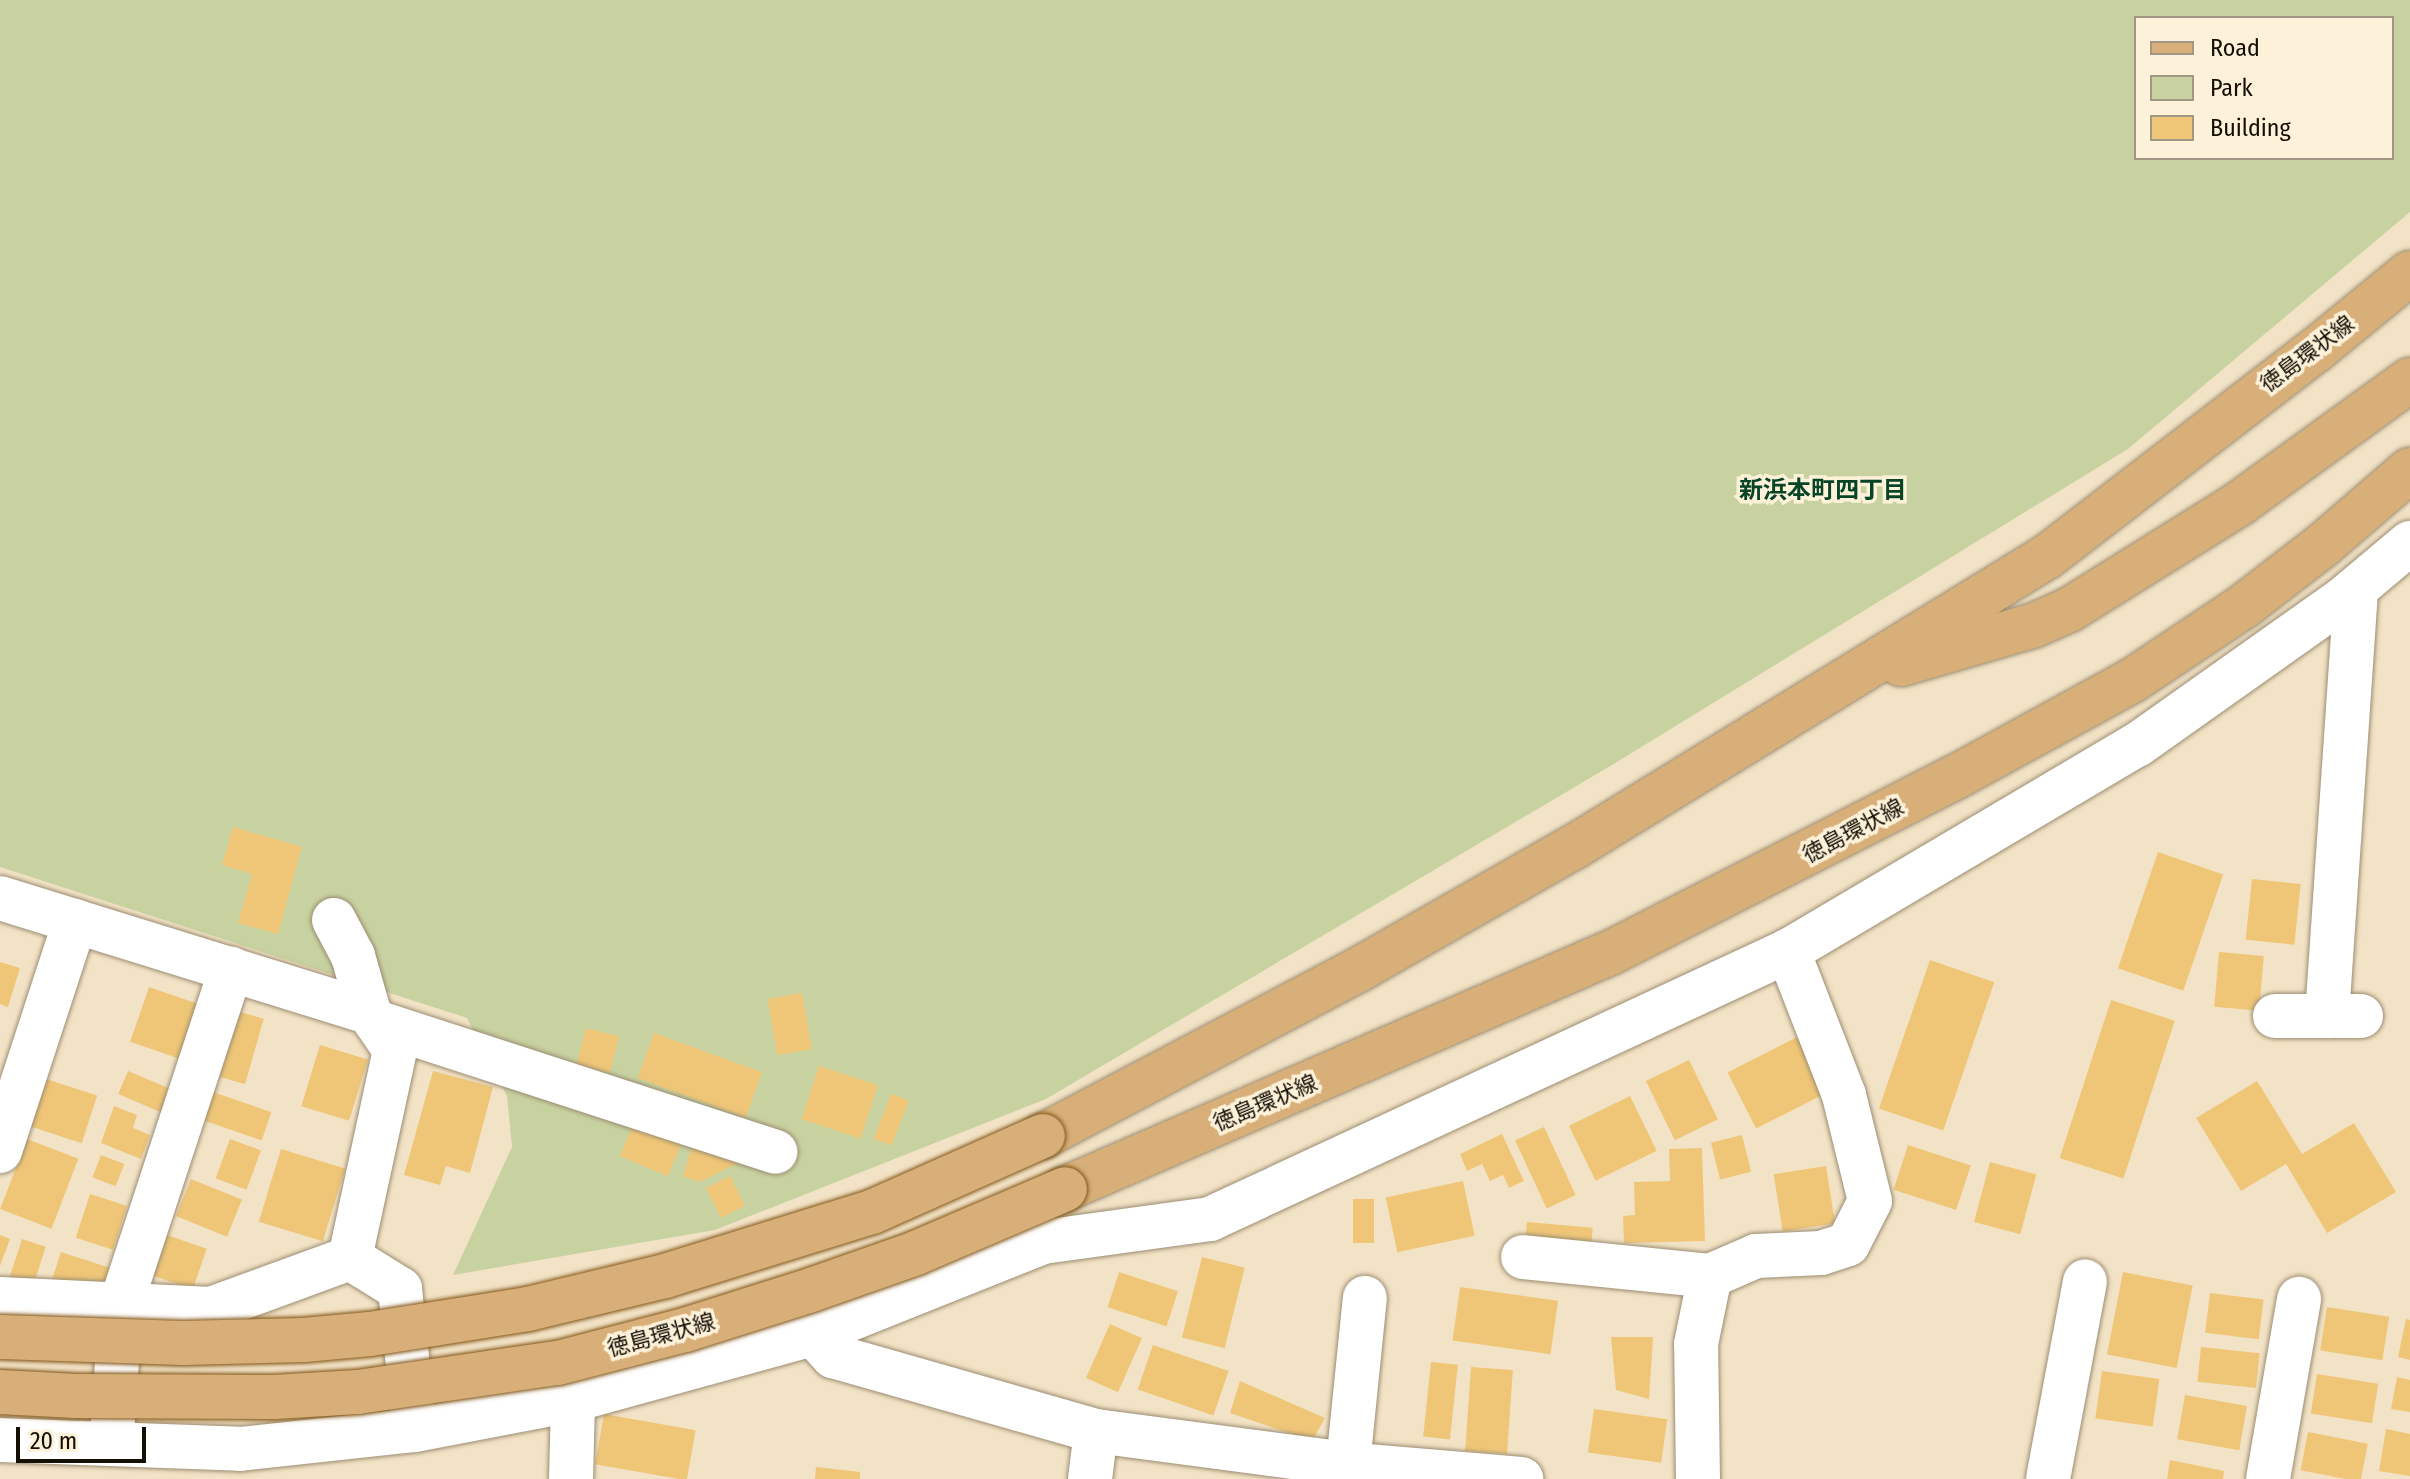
<!DOCTYPE html>
<html>
<head>
<meta charset="utf-8">
<style>
	body { margin:0 }
	#map { position:relative; width:2410px; height:1479px; overflow:hidden; background:#f3e3c6; font-family:"Fira Sans Condensed","Noto Sans JP",sans-serif }
	div>[style] { position:absolute }
	.green>* { inset:0; background:#c8d2a1 }
	.building>* { inset:0; background:#efc678; transform-origin:0 0 }
	.roads { filter:drop-shadow(0 0 2px #9c8d72) drop-shadow(0 0 2px #9c8d72) }
	.minor>* { height:44px; margin:-22px; padding:0 22px; transform-origin:22px; border-radius:22px; background:#fff }
	.major>* { height:44px; margin:-22px; padding:0 22px; transform-origin:22px; border-radius:22px; background:#d8af79 }
	.bridges { filter:drop-shadow(0 0 2px #825516) drop-shadow(0 0 2px #825516) }
	.major-bridge>* { height:44px; margin:-22px; padding:0 22px; transform-origin:22px; border-radius:22px; background:#d8af79 }
	span { translate:-50% -50%; white-space:nowrap; text-align:center; line-height:1.15; -webkit-text-stroke:7px #fef1d9; paint-order:stroke }
	.street-label { font-size:22px; color:#140f05 }
	.neighbourhood-label { font-size:24px; color:#054425; font-weight:700 }
	.legend { position:absolute; left:2134px; top:16px; width:260px; height:144px; box-sizing:border-box; background:#fef1d9; border:2px solid #a09784; margin:0; padding:10px 14px; list-style:none; font-size:24px; color:#140f05 }
	.legend li { display:flex; align-items:center; gap:16px; height:40px }
	.legend b { width:40px; border:2px solid #a09784 }
	.scale { position:absolute; left:16px; top:1427px; width:130px; height:36px; box-sizing:border-box; border:4px solid #140f05; border-top:0; padding-left:10px; font-size:24px; line-height:28px; white-space:nowrap; color:#140f05; -webkit-text-stroke:6px #fef1d9; paint-order:stroke }
</style>
</head>
<body>
<div id="map">
	<div class="green">
		<div style="clip-path:polygon(evenodd,0 0,2410px 0,2410px 212px,2128px 449px,1612px 765px,1046px 1099px,715px 1230px,453px 1275px,512px 1147px,507px 1096px,467px 1018px,0 867px,0 0,2136px 18px,2392px 18px,2392px 158px,2136px 158px,2136px 18px)"></div>
	</div>
	<div class="building">
		<div style="clip-path:polygon(233px 827px,302px 847px,278px 934px,238px 923px,252px 874px,222px 865px)"></div>
		<div style="left:2158px;top:852px;width:69px;height:123px;rotate:19deg"></div>
		<div style="left:2252px;top:879px;width:49px;height:61px;rotate:6deg"></div>
		<div style="left:2219px;top:952px;width:45px;height:55px;rotate:5deg"></div>
		<div style="left:1930px;top:960px;width:68px;height:157px;rotate:19deg"></div>
		<div style="clip-path:polygon(0 962px,20px 968px,8px 1007px,0 1004px)"></div>
		<div style="left:149px;top:987px;width:56px;height:58px;rotate:19deg"></div>
		<div style="left:802px;top:993px;width:57px;height:35px;rotate:80deg"></div>
		<div style="left:2111px;top:1000px;width:67px;height:166px;rotate:18deg"></div>
		<div style="left:233px;top:1010px;width:32px;height:68px;rotate:16deg"></div>
		<div style="left:586px;top:1028px;width:34px;height:38px;rotate:14deg"></div>
		<div style="left:654px;top:1033px;width:115px;height:48px;rotate:20deg"></div>
		<div style="left:1797px;top:1037px;width:63px;height:78px;rotate:63deg"></div>
		<div style="left:320px;top:1045px;width:50px;height:64px;rotate:17deg"></div>
		<div style="left:1689px;top:1060px;width:66px;height:48px;rotate:64deg"></div>
		<div style="left:819px;top:1066px;width:62px;height:56px;rotate:18deg"></div>
		<div style="left:128px;top:1071px;width:47px;height:25px;rotate:23deg"></div>
		<div style="clip-path:polygon(433px 1071px,493px 1087px,470px 1173px,446px 1166px,440px 1185px,404px 1175px)"></div>
		<div style="left:43px;top:1078px;width:57px;height:50px;rotate:18deg"></div>
		<div style="clip-path:polygon(2257px 1081px,2302px 1154px,2354px 1123px,2396px 1192px,2327px 1233px,2286px 1164px,2241px 1191px,2196px 1118px)"></div>
		<div style="left:210px;top:1091px;width:65px;height:30px;rotate:19deg"></div>
		<div style="left:891px;top:1094px;width:19px;height:48px;rotate:21deg"></div>
		<div style="left:1630px;top:1096px;width:61px;height:68px;rotate:64deg"></div>
		<div style="clip-path:polygon(114px 1106px,137px 1115px,133px 1128px,150px 1135px,141px 1159px,101px 1143px)"></div>
		<div style="left:635px;top:1120px;width:52px;height:39px;rotate:23deg"></div>
		<div style="left:1544px;top:1127px;width:75px;height:32px;rotate:65deg"></div>
		<div style="clip-path:polygon(1502px 1134px,1524px 1181px,1509px 1188px,1503px 1175px,1490px 1181px,1482px 1164px,1467px 1171px,1460px 1154px)"></div>
		<div style="left:1742px;top:1135px;width:38px;height:32px;rotate:76deg"></div>
		<div style="left:27px;top:1139px;width:55px;height:75px;rotate:21deg"></div>
		<div style="left:230px;top:1139px;width:33px;height:42px;rotate:20deg"></div>
		<div style="clip-path:polygon(694px 1140px,751px 1157px,699px 1182px,683px 1176px)"></div>
		<div style="left:1908px;top:1145px;width:66px;height:47px;rotate:18deg"></div>
		<div style="clip-path:polygon(1702px 1148px,1705px 1241px,1624px 1243px,1623px 1216px,1635px 1215px,1634px 1182px,1670px 1181px,1669px 1149px)"></div>
		<div style="left:281px;top:1149px;width:67px;height:76px;rotate:17deg"></div>
		<div style="left:101px;top:1155px;width:25px;height:24px;rotate:21deg"></div>
		<div style="left:1990px;top:1162px;width:48px;height:62px;rotate:15deg"></div>
		<div style="left:1826px;top:1166px;width:58px;height:53px;rotate:81deg"></div>
		<div style="left:730px;top:1176px;width:33px;height:27px;rotate:63deg"></div>
		<div style="left:191px;top:1179px;width:55px;height:40px;rotate:22deg"></div>
		<div style="left:1463px;top:1181px;width:56px;height:79px;rotate:78deg"></div>
		<div style="left:90px;top:1194px;width:39px;height:46px;rotate:18deg"></div>
		<div style="left:1353px;top:1199px;width:21px;height:44px"></div>
		<div style="left:1527px;top:1222px;width:66px;height:26px;rotate:5deg"></div>
		<div style="clip-path:polygon(0 1235px,10px 1239px,0 1266px)"></div>
		<div style="left:167px;top:1235px;width:42px;height:43px;rotate:19deg"></div>
		<div style="left:22px;top:1239px;width:25px;height:50px;rotate:18deg"></div>
		<div style="left:61px;top:1252px;width:52px;height:28px;rotate:18deg"></div>
		<div style="left:1202px;top:1257px;width:44px;height:83px;rotate:14deg"></div>
		<div style="left:1119px;top:1272px;width:62px;height:37px;rotate:18deg"></div>
		<div style="left:2123px;top:1272px;width:71px;height:84px;rotate:11deg"></div>
		<div style="left:1460px;top:1287px;width:99px;height:54px;rotate:8deg"></div>
		<div style="left:2210px;top:1293px;width:54px;height:40px;rotate:7deg"></div>
		<div style="left:2327px;top:1307px;width:63px;height:44px;rotate:9deg"></div>
		<div style="clip-path:polygon(2406px 1319px,2410px 1320px,2410px 1360px,2398px 1357px)"></div>
		<div style="left:1110px;top:1324px;width:35px;height:59px;rotate:24deg"></div>
		<div style="clip-path:polygon(1611px 1337px,1653px 1337px,1649px 1399px,1616px 1390px)"></div>
		<div style="left:1153px;top:1345px;width:80px;height:47px;rotate:19deg"></div>
		<div style="left:2201px;top:1347px;width:59px;height:35px;rotate:6deg"></div>
		<div style="left:1431px;top:1362px;width:27px;height:75px;rotate:6deg"></div>
		<div style="left:1471px;top:1367px;width:42px;height:84px;rotate:4deg"></div>
		<div style="left:2102px;top:1371px;width:58px;height:48px;rotate:8deg"></div>
		<div style="left:2317px;top:1374px;width:62px;height:40px;rotate:9deg"></div>
		<div style="clip-path:polygon(2397px 1377px,2410px 1380px,2410px 1412px,2391px 1409px)"></div>
		<div style="clip-path:polygon(1240px 1381px,1325px 1418px,1312px 1441px,1230px 1413px)"></div>
		<div style="left:2185px;top:1395px;width:63px;height:45px;rotate:10deg"></div>
		<div style="left:1594px;top:1409px;width:74px;height:44px;rotate:8deg"></div>
		<div style="left:604px;top:1414px;width:93px;height:51px;rotate:10deg"></div>
		<div style="clip-path:polygon(2386px 1429px,2410px 1434px,2410px 1476px,2379px 1471px)"></div>
		<div style="left:2308px;top:1432px;width:61px;height:39px;rotate:11deg"></div>
		<div style="clip-path:polygon(2170px 1460px,2224px 1471px,2223px 1479px,2167px 1479px)"></div>
		<div style="clip-path:polygon(816px 1467px,860px 1472px,860px 1479px,815px 1479px)"></div>
	</div>
	<div class="roads">
		<div class="minor">
			<div style="left:0;top:898px;width:386px;rotate:17.2deg"></div>
			<div style="left:369px;top:1012px;width:46px;rotate:55.6deg"></div>
			<div style="left:395px;top:1050px;width:213px;rotate:102.2deg"></div>
			<div style="left:334px;top:920px;width:41px;rotate:62.2deg"></div>
			<div style="left:353px;top:956px;width:58px;rotate:74.1deg"></div>
			<div style="left:2275px;top:1016px;width:86px"></div>
			<div style="left:2327px;top:1016px;width:428px;rotate:-86.1deg"></div>
			<div style="left:376px;top:1022px;width:420px;rotate:18deg"></div>
			<div style="left:0;top:1151px;width:242px;rotate:-71.9deg"></div>
			<div style="left:1523px;top:1257px;width:188px;rotate:5.8deg"></div>
			<div style="left:0;top:1299px;width:211px;rotate:2.7deg"></div>
			<div style="left:211px;top:1309px;width:148px;rotate:-20.1deg"></div>
			<div style="left:350px;top:1258px;width:59px;rotate:31.8deg"></div>
			<div style="left:400px;top:1289px;width:136px;rotate:84.1deg"></div>
			<div style="left:813px;top:1334px;width:30px;rotate:48deg"></div>
			<div style="left:833px;top:1356px;width:273px;rotate:15.9deg"></div>
			<div style="left:1096px;top:1431px;width:261px;rotate:7.5deg"></div>
			<div style="left:1355px;top:1465px;width:167px;rotate:4.8deg"></div>
			<div style="left:112px;top:1433px;width:129px;rotate:-86deg"></div>
			<div style="left:121px;top:1304px;width:353px;rotate:-71.8deg"></div>
			<div style="left:0;top:1440px;width:240px;rotate:2.1deg"></div>
			<div style="left:240px;top:1449px;width:176px;rotate:-6.2deg"></div>
			<div style="left:415px;top:1430px;width:161px;rotate:-10.8deg"></div>
			<div style="left:573px;top:1400px;width:249px;rotate:-15.4deg"></div>
			<div style="left:813px;top:1334px;width:248px;rotate:-21.8deg"></div>
			<div style="left:1043px;top:1242px;width:169px;rotate:-7.8deg"></div>
			<div style="left:1210px;top:1219px;width:637px;rotate:-24.88deg"></div>
			<div style="left:1788px;top:951px;width:405px;rotate:-30.6deg"></div>
			<div style="left:2137px;top:745px;width:251px;rotate:-35.3deg"></div>
			<div style="left:2342px;top:600px;width:89px;rotate:-40deg"></div>
			<div style="left:1348px;top:1464px;width:167px;rotate:-84.2deg"></div>
			<div style="left:571px;top:1479px;width:79px;rotate:-88.5deg"></div>
			<div style="left:1090px;top:1479px;width:48px;rotate:-82.9deg"></div>
			<div style="left:1698px;top:1479px;width:135px;rotate:-90.8deg"></div>
			<div style="left:1696px;top:1344px;width:69px;rotate:-78.4deg"></div>
			<div style="left:1710px;top:1276px;width:50px;rotate:-23.5deg"></div>
			<div style="left:1756px;top:1256px;width:65px;rotate:-2.6deg"></div>
			<div style="left:1821px;top:1253px;width:28px;rotate:-18deg"></div>
			<div style="left:1848px;top:1244px;width:48px;rotate:-62.9deg"></div>
			<div style="left:1870px;top:1201px;width:109px;rotate:-103.8deg"></div>
			<div style="left:1844px;top:1095px;width:155px;rotate:-111.3deg"></div>
			<div style="left:2048px;top:1479px;width:201px;rotate:-79.4deg"></div>
			<div style="left:2268px;top:1479px;width:183px;rotate:-80.2deg"></div>
		</div>
		<div class="major">
			<div style="left:1901px;top:664px;width:140px;rotate:-16.2deg"></div>
			<div style="left:2035px;top:625px;width:37px;rotate:-24deg"></div>
			<div style="left:2069px;top:610px;width:202px;rotate:-32deg"></div>
			<div style="left:2240px;top:503px;width:210px;rotate:-35.9deg"></div>
			<div style="left:1043px;top:1136px;width:364px;rotate:-27.8deg"></div>
			<div style="left:1365px;top:966px;width:241px;rotate:-29.7deg"></div>
			<div style="left:1574px;top:847px;width:556px;rotate:-31.55deg"></div>
			<div style="left:2048px;top:556px;width:339px;rotate:-37.6deg"></div>
			<div style="left:2317px;top:349px;width:120px;rotate:-39.3deg"></div>
			<div style="left:1065px;top:1189px;width:596px;rotate:-23.43deg"></div>
			<div style="left:1612px;top:952px;width:384px;rotate:-27deg"></div>
			<div style="left:1954px;top:778px;width:204px;rotate:-28.7deg"></div>
			<div style="left:2133px;top:680px;width:133px;rotate:-33.7deg"></div>
			<div style="left:2244px;top:606px;width:100px;rotate:-37.7deg"></div>
			<div style="left:2323px;top:545px;width:115px;rotate:-40.8deg"></div>
		</div>
	</div>
	<div class="bridges">
		<div class="major-bridge">
			<div style="left:0;top:1337px;width:183px;rotate:1.9deg"></div>
			<div style="left:183px;top:1343px;width:121px;rotate:-1.4deg"></div>
			<div style="left:304px;top:1340px;width:66px;rotate:-5.2deg"></div>
			<div style="left:370px;top:1334px;width:160px;rotate:-9deg"></div>
			<div style="left:528px;top:1309px;width:141px;rotate:-13.5deg"></div>
			<div style="left:665px;top:1276px;width:217px;rotate:-17.2deg"></div>
			<div style="left:872px;top:1212px;width:187px;rotate:-24deg"></div>
			<div style="left:0;top:1392px;width:76px;rotate:3deg"></div>
			<div style="left:76px;top:1396px;width:198px;rotate:0.3deg"></div>
			<div style="left:274px;top:1397px;width:84px;rotate:-3.4deg"></div>
			<div style="left:358px;top:1392px;width:202px;rotate:-8.3deg"></div>
			<div style="left:558px;top:1363px;width:131px;rotate:-14.6deg"></div>
			<div style="left:685px;top:1330px;width:135px;rotate:-17.6deg"></div>
			<div style="left:814px;top:1289px;width:108px;rotate:-19.4deg"></div>
			<div style="left:916px;top:1253px;width:162px;rotate:-23.2deg"></div>
		</div>
	</div>
	<div class="street-label">
		<span style="left:2307px;top:354px;rotate:-37deg">徳島環状線</span>
		<span style="left:1853px;top:831px;rotate:-28deg">徳島環状線</span>
		<span style="left:1265px;top:1103px;rotate:-23deg">徳島環状線</span>
		<span style="left:661px;top:1335px;rotate:-15deg">徳島環状線</span>
	</div>
	<div class="neighbourhood-label">
		<span style="left:1823px;top:491px">新浜本町四丁目</span>
	</div>
	<ul class="legend">
	<li><b style="height:10px;background:#d8af79"></b>Road</li>
	<li><b style="height:22px;background:#c8d2a1"></b>Park</li>
	<li><b style="height:22px;background:#efc678"></b>Building</li>
	</ul>
	<div class="scale">20 m</div>
</div>
</body>
</html>
